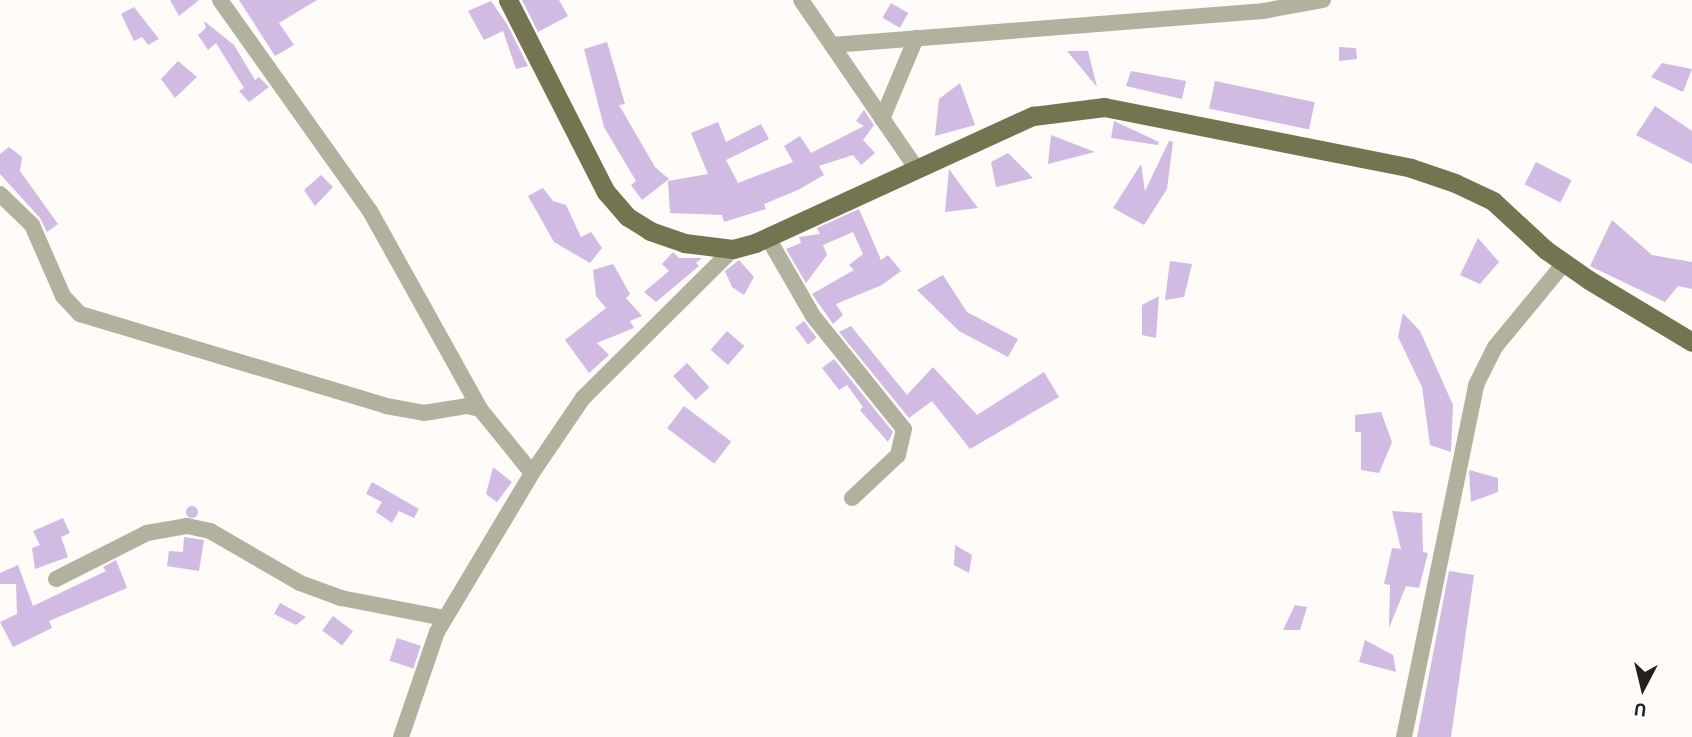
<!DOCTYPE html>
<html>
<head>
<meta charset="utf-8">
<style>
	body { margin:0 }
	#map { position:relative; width:1692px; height:737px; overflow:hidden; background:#fefbf9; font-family:"Alegreya Sans",sans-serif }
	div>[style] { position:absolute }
	.building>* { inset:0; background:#d1bbe3; transform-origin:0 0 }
	.round { border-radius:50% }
	.minor>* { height:16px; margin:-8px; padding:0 8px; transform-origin:8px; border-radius:8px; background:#b1b19e }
	.major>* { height:19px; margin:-9.5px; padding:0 9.5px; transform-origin:9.5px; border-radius:9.5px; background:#737450 }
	span { translate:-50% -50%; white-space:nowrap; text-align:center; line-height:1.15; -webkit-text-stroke:6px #fff; paint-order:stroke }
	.north { position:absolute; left:1608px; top:653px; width:70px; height:70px; -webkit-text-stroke:5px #fff; paint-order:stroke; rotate:187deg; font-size:19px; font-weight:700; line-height:28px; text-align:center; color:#23201f }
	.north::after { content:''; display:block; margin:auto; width:24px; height:32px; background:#23201f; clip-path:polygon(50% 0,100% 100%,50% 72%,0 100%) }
</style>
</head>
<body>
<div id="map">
	<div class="building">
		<div style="clip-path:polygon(170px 0,199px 0,179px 16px)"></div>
		<div style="clip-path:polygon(239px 0,317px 0,279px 23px,294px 45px,275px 56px)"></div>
		<div style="clip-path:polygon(522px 0,559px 0,568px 16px,538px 32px)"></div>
		<div style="clip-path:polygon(491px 1px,507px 24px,528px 66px,516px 69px,503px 31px,484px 40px,468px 11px)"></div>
		<div style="left:891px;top:3px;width:20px;height:17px;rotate:30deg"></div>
		<div style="clip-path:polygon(134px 7px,159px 39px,148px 45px,142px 37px,134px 41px,121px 14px)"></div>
		<div style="clip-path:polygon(204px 21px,234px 45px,255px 80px,259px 77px,269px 87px,249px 102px,239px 91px,244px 88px,216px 43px,208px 50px,198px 35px,206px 28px)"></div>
		<div style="clip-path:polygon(607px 42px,625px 104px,619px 105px,655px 167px,669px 179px,642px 200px,631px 185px,636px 181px,604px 127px,584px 49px)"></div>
		<div style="clip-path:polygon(1339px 47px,1356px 48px,1357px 59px,1339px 61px)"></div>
		<div style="clip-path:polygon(1067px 51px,1088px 51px,1097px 87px)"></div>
		<div style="clip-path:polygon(178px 61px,197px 77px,175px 98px,161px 79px)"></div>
		<div style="clip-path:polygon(1662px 63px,1692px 69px,1683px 92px,1651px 77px)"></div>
		<div style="clip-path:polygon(1131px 71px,1186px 81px,1182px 99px,1126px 86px)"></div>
		<div style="left:1215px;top:81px;width:102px;height:28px;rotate:12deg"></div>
		<div style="clip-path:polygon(960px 83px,975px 125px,935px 136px,939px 99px)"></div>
		<div style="clip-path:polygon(1655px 106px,1692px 131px,1692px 164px,1636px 135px)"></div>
		<div style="clip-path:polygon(864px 110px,874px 125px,863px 140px,875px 153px,861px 165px,853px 155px,819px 166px,824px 175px,798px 190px,764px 204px,766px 209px,724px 222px,722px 215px,670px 213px,668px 181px,708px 174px,691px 133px,718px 122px,726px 142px,761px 124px,769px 139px,726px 160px,738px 183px,793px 162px,784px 146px,800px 136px,811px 153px,864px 126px,856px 121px)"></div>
		<div style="clip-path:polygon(1114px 121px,1159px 142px,1158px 145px,1111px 138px)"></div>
		<div style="clip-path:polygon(1051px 135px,1095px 152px,1048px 164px)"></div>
		<div style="clip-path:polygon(1169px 141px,1173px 142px,1167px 189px,1144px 225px,1113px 208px,1141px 164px,1145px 191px)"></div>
		<div style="clip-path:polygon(9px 147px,22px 157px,20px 171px,58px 224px,47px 232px,40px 218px,0 174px,0 154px)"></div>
		<div style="clip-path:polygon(1008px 153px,1033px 178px,996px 187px,991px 162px)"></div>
		<div style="left:1536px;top:162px;width:40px;height:25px;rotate:27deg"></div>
		<div style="clip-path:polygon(949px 169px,962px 187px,978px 208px,945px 212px)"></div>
		<div style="clip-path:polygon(321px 175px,333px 187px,315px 206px,304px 190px)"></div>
		<div style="clip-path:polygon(543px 188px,553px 201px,566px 205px,581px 237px,591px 232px,602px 248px,590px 263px,554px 242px,528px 196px)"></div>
		<div style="clip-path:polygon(859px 209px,881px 260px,888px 255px,901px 271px,882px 285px,836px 304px,843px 315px,833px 324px,812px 294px,854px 270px,849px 265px,863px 254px,853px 232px,823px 245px,827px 255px,806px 283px,786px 249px,801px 243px,799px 237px,820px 234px,817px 228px)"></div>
		<div style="clip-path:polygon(1612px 220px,1652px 255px,1692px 262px,1692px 289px,1678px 286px,1665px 302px,1590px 266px)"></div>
		<div style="clip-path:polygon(1478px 238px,1499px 262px,1480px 284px,1460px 275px)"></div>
		<div style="clip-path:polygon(673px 252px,679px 258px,702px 258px,696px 263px,699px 266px,656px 302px,644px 292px,669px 271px,662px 264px)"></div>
		<div style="clip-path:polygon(739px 260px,754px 277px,744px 295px,732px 287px,725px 271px)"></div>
		<div style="clip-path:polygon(1170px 261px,1192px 264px,1184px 297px,1165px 300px)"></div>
		<div style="clip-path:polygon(613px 264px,630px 294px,626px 298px,642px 316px,630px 321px,634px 328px,597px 343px,609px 355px,589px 373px,565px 340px,606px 308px,596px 296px,593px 270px)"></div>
		<div style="clip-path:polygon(943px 275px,967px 312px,1018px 339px,1008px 357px,959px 331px,917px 290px)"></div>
		<div style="clip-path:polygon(1159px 296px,1156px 338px,1142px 335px,1142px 305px)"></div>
		<div style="clip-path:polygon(1403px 313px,1420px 331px,1453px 405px,1451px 452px,1430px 445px,1422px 387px,1398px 337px)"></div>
		<div style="left:804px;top:321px;width:21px;height:11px;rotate:53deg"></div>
		<div style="clip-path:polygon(851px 326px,907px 395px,933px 367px,977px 415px,1044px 372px,1059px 397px,970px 449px,932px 401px,909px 418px,839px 332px)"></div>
		<div style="left:727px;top:331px;width:23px;height:25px;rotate:41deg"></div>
		<div style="clip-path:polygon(834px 359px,893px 432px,888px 442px,860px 410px,863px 407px,847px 385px,839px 390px,822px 368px)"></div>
		<div style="left:687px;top:363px;width:33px;height:19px;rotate:47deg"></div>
		<div style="left:684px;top:406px;width:59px;height:28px;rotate:37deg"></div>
		<div style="clip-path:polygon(1381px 412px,1392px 442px,1379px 473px,1361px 470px,1361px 432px,1355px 432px,1355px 415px)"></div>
		<div style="clip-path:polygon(493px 467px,512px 482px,497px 502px,486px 494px)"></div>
		<div style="clip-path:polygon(1469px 470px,1498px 478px,1498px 492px,1471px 502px)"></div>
		<div style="clip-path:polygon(372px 482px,419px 509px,414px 518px,399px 511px,392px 523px,376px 512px,382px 502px,366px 494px)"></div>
		<div class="round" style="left:186px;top:506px;width:12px;height:12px"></div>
		<div style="clip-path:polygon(1392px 511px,1422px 513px,1423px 552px,1428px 553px,1419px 588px,1406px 586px,1389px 628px,1390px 585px,1384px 584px,1392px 548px,1401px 549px)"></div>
		<div style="clip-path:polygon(63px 518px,70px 533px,61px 537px,68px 557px,35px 569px,32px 548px,40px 545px,33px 531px)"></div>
		<div style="clip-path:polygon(184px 537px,204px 540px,199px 571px,167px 566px,169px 551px,183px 552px)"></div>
		<div style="clip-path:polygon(955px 545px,972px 555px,969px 573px,954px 565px)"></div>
		<div style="clip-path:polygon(116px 560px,127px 588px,49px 621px,52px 628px,13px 647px,0 622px,17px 614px,16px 584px,0 584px,0 573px,18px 565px,33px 606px,106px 571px,103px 567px)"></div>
		<div style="clip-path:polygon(1449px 571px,1474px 575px,1451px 737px,1417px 737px)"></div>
		<div style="clip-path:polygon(280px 603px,306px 617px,296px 625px,274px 614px)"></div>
		<div style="clip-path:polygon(1295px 605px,1307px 607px,1300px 630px,1283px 630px)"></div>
		<div style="left:333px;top:616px;width:25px;height:18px;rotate:37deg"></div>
		<div style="left:397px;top:638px;width:25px;height:24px;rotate:18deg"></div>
		<div style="clip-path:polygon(1365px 640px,1393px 655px,1396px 672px,1359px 662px)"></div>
	</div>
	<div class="minor">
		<div style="left:220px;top:0;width:259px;rotate:54.6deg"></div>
		<div style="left:370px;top:211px;width:227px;rotate:60.9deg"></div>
		<div style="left:801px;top:0;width:204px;rotate:55.6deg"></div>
		<div style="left:832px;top:45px;width:432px;rotate:-4.5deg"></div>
		<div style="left:1263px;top:11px;width:61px;rotate:-10.4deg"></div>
		<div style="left:882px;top:119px;width:88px;rotate:-67.2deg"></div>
		<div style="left:0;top:194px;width:45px;rotate:44.1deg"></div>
		<div style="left:32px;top:225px;width:77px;rotate:66.4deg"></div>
		<div style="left:63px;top:296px;width:25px;rotate:47deg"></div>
		<div style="left:80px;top:314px;width:320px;rotate:16.7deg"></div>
		<div style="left:386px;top:406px;width:39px;rotate:10deg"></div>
		<div style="left:424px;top:413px;width:44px;rotate:-9.2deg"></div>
		<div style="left:467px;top:406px;width:13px;rotate:13deg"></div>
		<div style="left:480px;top:409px;width:82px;rotate:50.9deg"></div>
		<div style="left:768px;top:238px;width:90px;rotate:60deg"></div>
		<div style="left:813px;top:316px;width:145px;rotate:51.2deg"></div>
		<div style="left:904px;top:429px;width:27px;rotate:103deg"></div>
		<div style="left:898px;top:455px;width:63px;rotate:136.9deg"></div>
		<div style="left:56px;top:579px;width:102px;rotate:-26.8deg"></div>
		<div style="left:147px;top:533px;width:41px;rotate:-9.9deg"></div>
		<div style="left:187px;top:526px;width:24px;rotate:12deg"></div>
		<div style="left:210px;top:531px;width:104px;rotate:30deg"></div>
		<div style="left:300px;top:583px;width:44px;rotate:20.1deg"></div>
		<div style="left:341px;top:598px;width:106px;rotate:10.9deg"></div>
		<div style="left:401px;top:737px;width:111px;rotate:-71.1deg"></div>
		<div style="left:437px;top:632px;width:185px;rotate:-59.1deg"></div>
		<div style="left:532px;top:473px;width:91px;rotate:-55.8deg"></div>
		<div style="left:583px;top:398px;width:211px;rotate:-44.8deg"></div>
		<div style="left:1404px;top:737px;width:359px;rotate:-78.4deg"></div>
		<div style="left:1476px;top:385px;width:42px;rotate:-63.4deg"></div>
		<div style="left:1495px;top:347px;width:110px;rotate:-50.5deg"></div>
	</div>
	<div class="major">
		<div style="left:508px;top:0;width:216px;rotate:63deg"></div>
		<div style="left:606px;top:192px;width:33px;rotate:49deg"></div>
		<div style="left:628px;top:217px;width:26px;rotate:32deg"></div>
		<div style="left:650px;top:231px;width:36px;rotate:19deg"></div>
		<div style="left:684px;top:243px;width:49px;rotate:7deg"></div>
		<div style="left:733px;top:249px;width:23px;rotate:-15deg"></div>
		<div style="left:755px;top:243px;width:306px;rotate:-24.6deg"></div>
		<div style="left:1033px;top:116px;width:72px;rotate:-7.2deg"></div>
		<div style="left:1104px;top:107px;width:313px;rotate:11.2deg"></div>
		<div style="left:1411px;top:168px;width:46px;rotate:18.8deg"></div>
		<div style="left:1455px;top:183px;width:42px;rotate:25.3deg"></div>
		<div style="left:1493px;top:201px;width:72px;rotate:42.8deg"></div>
		<div style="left:1546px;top:250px;width:52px;rotate:34.9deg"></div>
		<div style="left:1589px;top:280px;width:120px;rotate:31deg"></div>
	</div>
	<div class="north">U</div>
</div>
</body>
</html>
